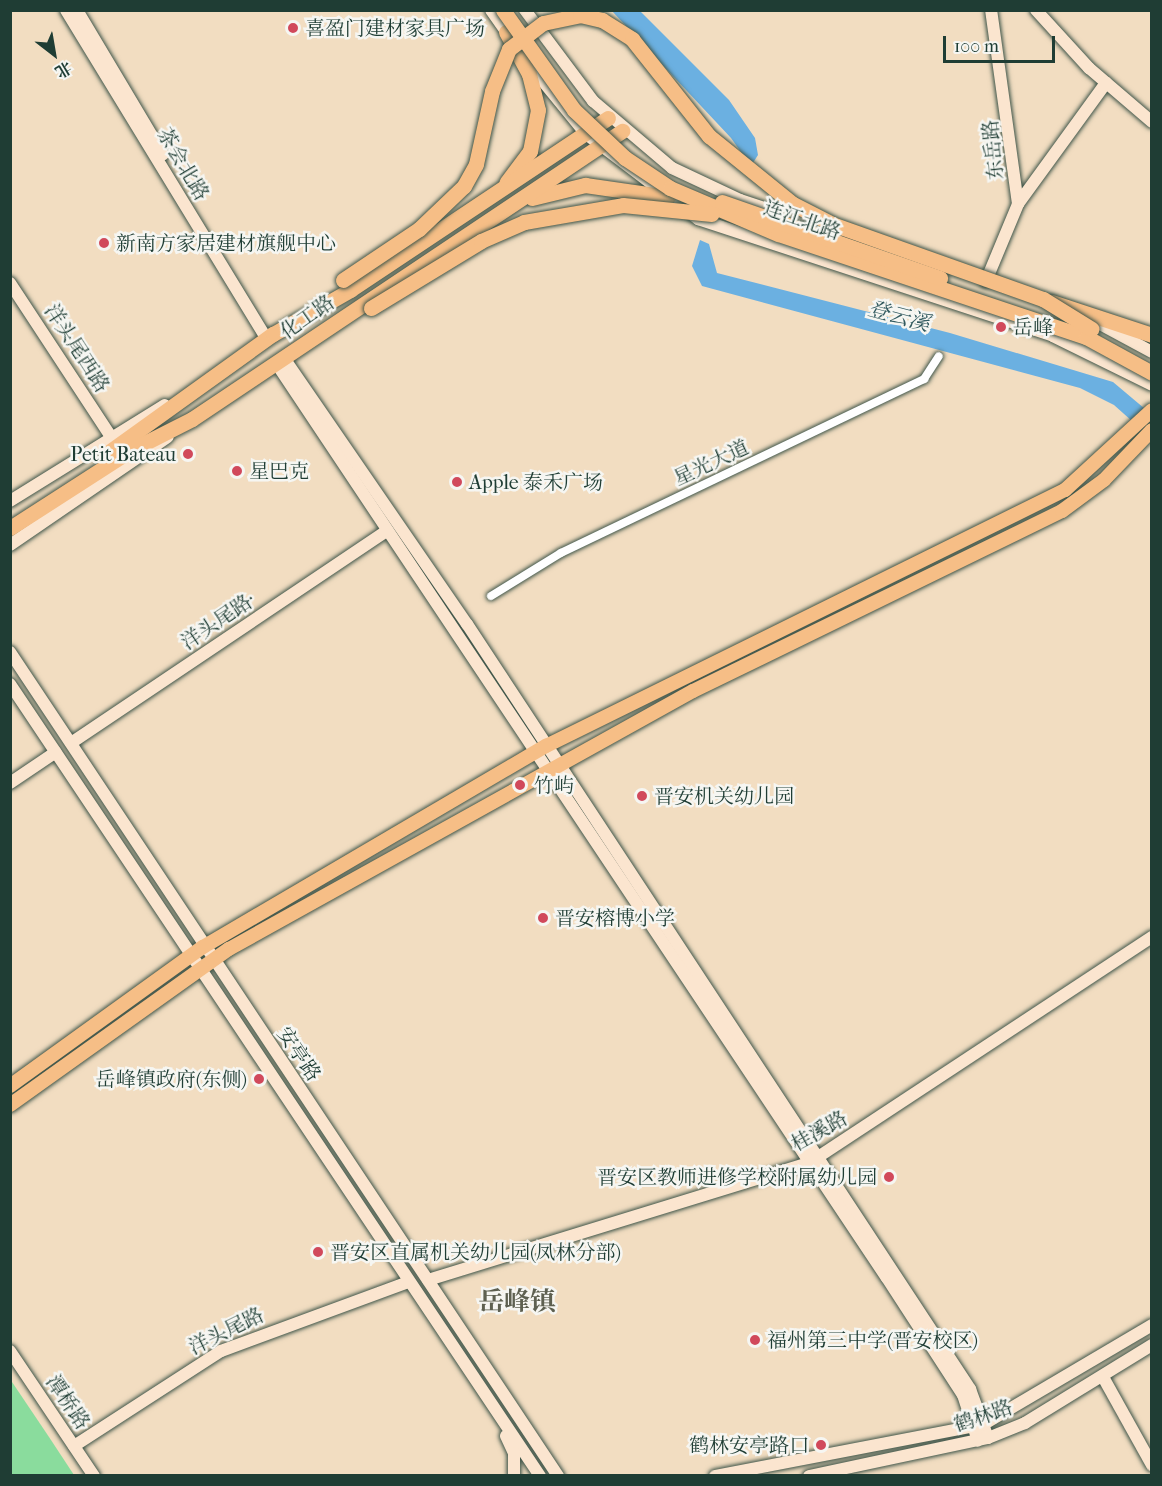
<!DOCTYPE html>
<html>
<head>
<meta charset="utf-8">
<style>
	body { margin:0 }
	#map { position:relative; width:1162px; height:1486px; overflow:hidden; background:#f2ddc1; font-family:"IM FELL French Canon","Noto Serif SC",serif }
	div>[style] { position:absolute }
	.green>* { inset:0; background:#8adc9d }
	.water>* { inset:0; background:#6bb0e1 }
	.roads { filter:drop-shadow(0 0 2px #3f5549) drop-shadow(0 0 2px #3f5549) }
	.street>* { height:8px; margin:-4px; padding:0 4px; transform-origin:4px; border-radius:4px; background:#fff }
	.secondary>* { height:12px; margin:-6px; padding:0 6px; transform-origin:6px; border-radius:6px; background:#fbe5cf }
	.primary>* { height:14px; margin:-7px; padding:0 7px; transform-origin:7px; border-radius:7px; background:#f6be86 }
	.highway>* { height:15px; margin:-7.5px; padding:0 7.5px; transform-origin:7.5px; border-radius:7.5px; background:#f6be86 }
	.bridges { filter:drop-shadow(0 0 2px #3f5549) drop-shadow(0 0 2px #3f5549) }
	.highway-bridge>* { height:15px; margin:-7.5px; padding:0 7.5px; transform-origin:7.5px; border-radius:7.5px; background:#f6be86 }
	.dots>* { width:16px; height:16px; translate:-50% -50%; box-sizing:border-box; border:3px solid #f6f6f2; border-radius:50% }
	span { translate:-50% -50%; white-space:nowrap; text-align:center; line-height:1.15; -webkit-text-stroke:5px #f6f6f2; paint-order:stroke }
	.poi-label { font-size:20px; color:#1f3d34 }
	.left { translate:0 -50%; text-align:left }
	.right { translate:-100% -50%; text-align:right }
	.street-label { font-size:20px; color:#1f3d34 }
	.water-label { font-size:21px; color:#325a5f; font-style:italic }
	.district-label { font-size:26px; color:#5e6050; font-weight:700 }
	.frame { position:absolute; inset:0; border:12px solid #1f3d34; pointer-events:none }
	.north { position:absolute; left:24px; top:24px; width:60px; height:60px; -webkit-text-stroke:4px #f6f6f2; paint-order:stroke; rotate:149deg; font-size:16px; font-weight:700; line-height:24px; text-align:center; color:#1f3d34 }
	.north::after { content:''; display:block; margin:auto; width:21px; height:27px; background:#1f3d34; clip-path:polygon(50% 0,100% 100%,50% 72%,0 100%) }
	.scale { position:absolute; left:943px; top:36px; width:112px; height:27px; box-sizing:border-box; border:3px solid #1f3d34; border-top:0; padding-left:8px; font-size:18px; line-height:21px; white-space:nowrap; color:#1f3d34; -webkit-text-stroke:4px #f6f6f2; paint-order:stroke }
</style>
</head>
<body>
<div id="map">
	<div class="green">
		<div style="clip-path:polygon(10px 1379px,49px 1437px,74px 1475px,11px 1475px)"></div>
	</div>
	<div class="water">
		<div style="clip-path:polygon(612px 11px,640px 11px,729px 100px,755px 138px,758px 155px,751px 166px,731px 138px)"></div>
		<div style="clip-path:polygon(700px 240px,709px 244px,717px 273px,950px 333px,1113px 382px,1151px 414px,1151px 438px,1114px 405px,1080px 388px,702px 286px,692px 266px)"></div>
	</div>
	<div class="roads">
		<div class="street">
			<div style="left:491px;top:596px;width:82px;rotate:-31.6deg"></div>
			<div style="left:561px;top:553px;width:403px;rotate:-25.6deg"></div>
			<div style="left:924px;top:379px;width:27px;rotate:-57deg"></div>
		</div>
		<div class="secondary">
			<div style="left:66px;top:10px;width:384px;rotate:58.6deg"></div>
			<div style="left:77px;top:10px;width:168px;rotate:59.2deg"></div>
			<div style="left:491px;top:10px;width:35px;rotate:55deg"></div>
			<div style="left:525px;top:10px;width:114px;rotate:53.2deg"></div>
			<div style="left:593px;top:101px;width:104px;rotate:40.3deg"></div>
			<div style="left:672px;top:168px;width:75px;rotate:25.2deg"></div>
			<div style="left:740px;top:200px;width:99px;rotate:18.3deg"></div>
			<div style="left:1036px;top:10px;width:79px;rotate:47.6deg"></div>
			<div style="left:1089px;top:68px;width:83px;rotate:40.6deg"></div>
			<div style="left:528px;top:63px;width:92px;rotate:50.8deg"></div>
			<div style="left:586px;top:134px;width:141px;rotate:37.2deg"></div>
			<div style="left:698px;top:219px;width:374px;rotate:18.2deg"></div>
			<div style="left:1053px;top:336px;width:110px;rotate:26.3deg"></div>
			<div style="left:1018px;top:204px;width:150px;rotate:-54deg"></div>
			<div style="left:986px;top:281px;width:83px;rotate:-67.4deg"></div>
			<div style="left:1018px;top:204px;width:196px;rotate:-97.9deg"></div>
			<div style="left:10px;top:283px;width:182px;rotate:56.7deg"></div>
			<div style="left:1100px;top:324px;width:59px;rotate:28.3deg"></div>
			<div style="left:284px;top:358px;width:323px;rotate:55.5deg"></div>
			<div style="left:467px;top:624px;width:916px;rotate:56.67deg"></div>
			<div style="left:970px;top:1389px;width:52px;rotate:69.8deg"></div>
			<div style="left:276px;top:363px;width:1100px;rotate:56.27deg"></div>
			<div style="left:887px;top:1278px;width:140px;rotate:57deg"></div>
			<div style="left:963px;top:1395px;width:48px;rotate:71.9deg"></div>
			<div style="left:10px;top:501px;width:182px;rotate:-31.8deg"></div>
			<div style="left:10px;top:545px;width:191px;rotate:-34.4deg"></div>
			<div style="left:10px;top:652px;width:990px;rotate:56.37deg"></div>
			<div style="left:10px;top:684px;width:953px;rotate:56.21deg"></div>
			<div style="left:71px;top:743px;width:381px;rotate:-33.9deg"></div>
			<div style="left:10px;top:783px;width:55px;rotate:-34deg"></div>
			<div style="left:428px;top:1280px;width:399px;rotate:-17.1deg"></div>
			<div style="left:809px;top:1163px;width:411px;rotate:-33.4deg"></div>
			<div style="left:10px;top:1351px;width:151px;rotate:56.1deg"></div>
			<div style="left:1103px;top:1377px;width:101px;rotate:60.9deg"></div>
			<div style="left:506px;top:1436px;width:19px;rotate:65deg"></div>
			<div style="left:514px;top:1453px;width:23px;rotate:90deg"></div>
			<div style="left:74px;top:1446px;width:175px;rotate:-32.9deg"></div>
			<div style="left:221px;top:1351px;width:200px;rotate:-20.2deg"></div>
			<div style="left:715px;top:1476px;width:274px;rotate:-10.9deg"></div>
			<div style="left:984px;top:1424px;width:195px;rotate:-30.5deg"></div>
			<div style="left:809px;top:1476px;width:183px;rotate:-12deg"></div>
			<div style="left:988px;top:1438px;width:40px;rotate:-22deg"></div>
			<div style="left:1025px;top:1423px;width:149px;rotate:-31.6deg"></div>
		</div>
		<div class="primary">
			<div style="left:10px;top:1086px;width:238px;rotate:-35.8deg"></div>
			<div style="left:203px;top:947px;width:398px;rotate:-30.4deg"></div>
			<div style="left:546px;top:746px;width:579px;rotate:-26.26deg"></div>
			<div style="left:1065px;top:490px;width:118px;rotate:-42.6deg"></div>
			<div style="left:10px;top:1105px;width:269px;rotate:-35.5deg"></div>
			<div style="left:229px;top:949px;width:531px;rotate:-29.08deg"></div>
			<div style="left:693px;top:691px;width:411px;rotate:-26deg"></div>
			<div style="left:1062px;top:511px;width:52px;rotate:-36.4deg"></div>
			<div style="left:1104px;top:480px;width:69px;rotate:-46.2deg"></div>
		</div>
		<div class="highway">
			<div style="left:506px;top:32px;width:48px;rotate:61.3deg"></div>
			<div style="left:529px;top:74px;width:37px;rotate:76deg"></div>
			<div style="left:538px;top:110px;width:42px;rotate:101deg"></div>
			<div style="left:530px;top:151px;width:39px;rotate:127deg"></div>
			<div style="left:532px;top:198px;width:55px;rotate:-13.8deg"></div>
			<div style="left:585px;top:185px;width:84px;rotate:8.2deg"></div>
			<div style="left:1052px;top:302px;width:105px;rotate:18.3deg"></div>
			<div style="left:110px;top:451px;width:201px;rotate:-35.7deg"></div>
			<div style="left:273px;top:334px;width:89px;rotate:-29.7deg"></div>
			<div style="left:350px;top:290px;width:310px;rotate:-33.7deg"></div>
			<div style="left:10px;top:528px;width:144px;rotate:-32.8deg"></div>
			<div style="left:131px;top:450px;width:68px;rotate:-26.9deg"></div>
			<div style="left:192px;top:419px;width:518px;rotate:-33.81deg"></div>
		</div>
	</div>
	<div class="bridges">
		<div class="highway-bridge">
			<div style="left:503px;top:10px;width:123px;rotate:54.6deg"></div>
			<div style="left:574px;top:110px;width:70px;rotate:43.3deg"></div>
			<div style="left:625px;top:158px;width:54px;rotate:33.7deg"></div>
			<div style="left:670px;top:188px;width:117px;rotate:23.1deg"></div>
			<div style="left:778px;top:234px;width:325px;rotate:18.5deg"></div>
			<div style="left:1086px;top:337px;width:75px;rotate:28.6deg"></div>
			<div style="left:722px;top:202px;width:231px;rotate:19.2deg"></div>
			<div style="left:343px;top:280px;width:92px;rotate:-33.9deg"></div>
			<div style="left:419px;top:229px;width:62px;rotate:-43.7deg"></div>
			<div style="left:464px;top:186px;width:25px;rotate:-61deg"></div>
			<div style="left:476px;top:164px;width:75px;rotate:-77.6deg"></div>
			<div style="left:492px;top:91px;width:45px;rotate:-68deg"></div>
			<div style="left:509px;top:49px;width:43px;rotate:-37.4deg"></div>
			<div style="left:543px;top:23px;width:38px;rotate:-12deg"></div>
			<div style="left:580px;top:15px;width:23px;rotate:13deg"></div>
			<div style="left:602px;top:20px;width:36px;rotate:32deg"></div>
			<div style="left:632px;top:39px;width:124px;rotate:51.6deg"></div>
			<div style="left:709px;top:136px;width:108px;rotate:39deg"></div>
			<div style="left:793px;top:204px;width:44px;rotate:27.1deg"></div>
			<div style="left:832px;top:224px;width:224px;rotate:19.6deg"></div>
			<div style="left:1043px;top:299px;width:57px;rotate:31.5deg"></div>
			<div style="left:371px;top:308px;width:129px;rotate:-31.3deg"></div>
			<div style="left:481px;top:241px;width:47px;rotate:-23.8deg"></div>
			<div style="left:524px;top:222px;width:100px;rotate:-9.7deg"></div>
			<div style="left:623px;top:205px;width:89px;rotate:5.8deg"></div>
		</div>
	</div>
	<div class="dots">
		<div style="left:293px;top:28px;background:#d1495b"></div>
		<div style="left:104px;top:243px;background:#d1495b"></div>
		<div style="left:1001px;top:327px;background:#d1495b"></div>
		<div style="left:188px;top:454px;background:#d1495b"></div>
		<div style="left:237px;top:471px;background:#d1495b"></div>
		<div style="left:457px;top:482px;background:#d1495b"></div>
		<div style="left:520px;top:785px;background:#d1495b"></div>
		<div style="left:642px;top:796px;background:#d1495b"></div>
		<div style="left:543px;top:918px;background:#d1495b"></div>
		<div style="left:259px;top:1079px;background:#d1495b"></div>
		<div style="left:889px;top:1177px;background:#d1495b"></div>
		<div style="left:318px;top:1252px;background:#d1495b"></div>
		<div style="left:755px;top:1340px;background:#d1495b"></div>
		<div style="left:821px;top:1445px;background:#d1495b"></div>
	</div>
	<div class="poi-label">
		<span class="left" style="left:305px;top:28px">喜盈门建材家具广场</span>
		<span class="left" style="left:116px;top:243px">新南方家居建材旗舰中心</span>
		<span class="left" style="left:1013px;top:327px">岳峰</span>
		<span class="right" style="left:176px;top:454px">Petit Bateau</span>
		<span class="left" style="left:249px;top:471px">星巴克</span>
		<span class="left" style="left:469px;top:482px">Apple 泰禾广场</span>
		<span class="left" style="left:534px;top:785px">竹屿</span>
		<span class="left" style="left:654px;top:796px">晋安机关幼儿园</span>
		<span class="left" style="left:555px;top:918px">晋安榕博小学</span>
		<span class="right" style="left:247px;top:1079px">岳峰镇政府(东侧)</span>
		<span class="right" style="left:877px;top:1177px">晋安区教师进修学校附属幼儿园</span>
		<span class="left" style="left:330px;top:1252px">晋安区直属机关幼儿园(凤林分部)</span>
		<span class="left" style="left:767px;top:1340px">福州第三中学(晋安校区)</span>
		<span class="right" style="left:809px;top:1445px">鹤林安亭路口</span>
	</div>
	<div class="street-label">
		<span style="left:993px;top:150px;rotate:-96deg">东岳路</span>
		<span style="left:183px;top:164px;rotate:59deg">茶会北路</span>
		<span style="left:802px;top:220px;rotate:19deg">连江北路</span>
		<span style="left:307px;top:317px;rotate:-35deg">化工路</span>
		<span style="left:77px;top:348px;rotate:57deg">洋头尾西路</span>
		<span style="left:711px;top:463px;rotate:-25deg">星光大道</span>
		<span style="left:218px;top:621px;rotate:-34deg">洋头尾路·</span>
		<span style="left:299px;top:1054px;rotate:56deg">安亭路</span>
		<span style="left:819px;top:1131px;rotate:-29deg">桂溪路</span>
		<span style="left:226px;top:1331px;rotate:-26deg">洋头尾路</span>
		<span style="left:68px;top:1402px;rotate:56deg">潭桥路</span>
		<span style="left:983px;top:1416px;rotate:-19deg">鹤林路</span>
	</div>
	<div class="water-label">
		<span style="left:899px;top:316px;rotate:15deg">登云溪</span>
	</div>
	<div class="district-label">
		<span style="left:517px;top:1302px">岳峰镇</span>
	</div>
	<div class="frame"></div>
	<div class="north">北</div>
	<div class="scale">100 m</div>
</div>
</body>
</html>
